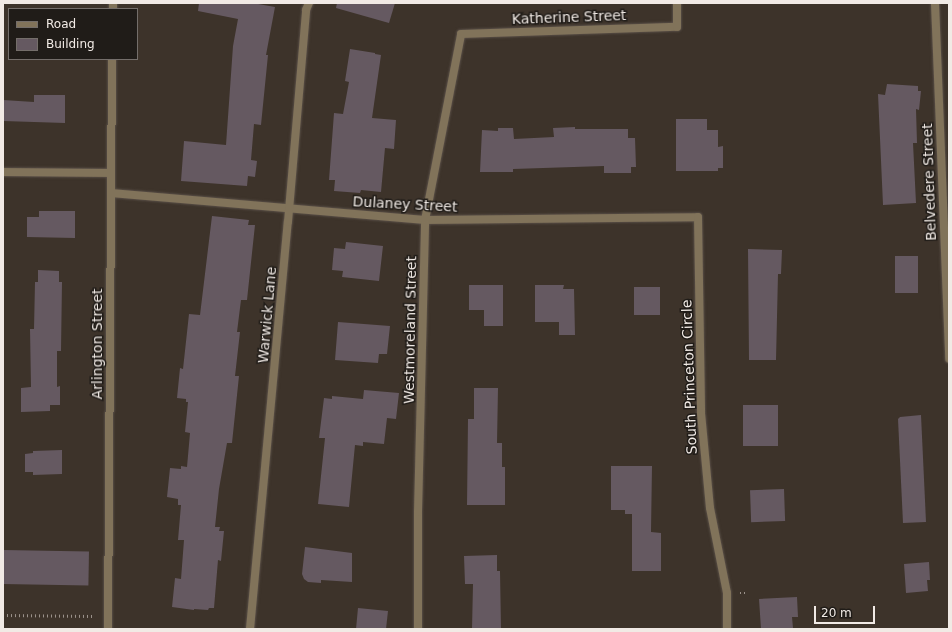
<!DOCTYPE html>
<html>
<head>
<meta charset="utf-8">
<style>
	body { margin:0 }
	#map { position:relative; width:952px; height:632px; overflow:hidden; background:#3d332a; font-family:"DejaVu Sans",sans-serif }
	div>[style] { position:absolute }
	.building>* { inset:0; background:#655961; transform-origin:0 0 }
	.path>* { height:2.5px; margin-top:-1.25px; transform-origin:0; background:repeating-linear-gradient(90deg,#9a918a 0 1px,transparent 0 4px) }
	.roads { filter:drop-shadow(0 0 1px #5a5048) drop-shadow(0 0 1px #5a5048) }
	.street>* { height:8px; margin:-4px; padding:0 4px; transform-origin:4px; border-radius:4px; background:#81735a }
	span { translate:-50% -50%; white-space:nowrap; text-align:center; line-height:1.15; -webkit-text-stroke:3px #201c18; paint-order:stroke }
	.street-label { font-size:14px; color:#f1eae5 }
	.frame { position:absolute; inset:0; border:4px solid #f1eae5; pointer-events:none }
	.legend { position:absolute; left:8px; top:8px; width:130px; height:52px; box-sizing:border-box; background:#201c18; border:1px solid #746e6a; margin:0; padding:5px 7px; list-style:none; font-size:12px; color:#f1eae5 }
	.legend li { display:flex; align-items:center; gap:8px; height:20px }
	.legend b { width:20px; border:1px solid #746e6a }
	.scale { position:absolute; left:814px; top:606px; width:61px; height:18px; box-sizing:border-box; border:2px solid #f1eae5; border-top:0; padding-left:5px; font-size:12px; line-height:14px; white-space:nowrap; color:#f1eae5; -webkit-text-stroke:3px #201c18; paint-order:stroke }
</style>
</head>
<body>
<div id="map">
	<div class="building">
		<div style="clip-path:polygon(199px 3px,252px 3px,275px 7px,266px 55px,268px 55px,261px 125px,254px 124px,251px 160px,257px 161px,255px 177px,248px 176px,247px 186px,181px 181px,184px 141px,226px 145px,233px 46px,238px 19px,198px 11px)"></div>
		<div style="clip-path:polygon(337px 3px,395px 3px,389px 23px,336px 8px)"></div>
		<div style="clip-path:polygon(350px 49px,375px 53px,375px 54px,381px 55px,372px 118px,396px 120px,394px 149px,385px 148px,381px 192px,361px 190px,360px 193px,334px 191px,335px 180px,329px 180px,334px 113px,343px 114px,349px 82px,345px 81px)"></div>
		<div style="clip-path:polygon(887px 84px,918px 86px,918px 91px,921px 91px,919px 110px,916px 109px,917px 143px,913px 143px,916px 203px,883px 205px,878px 94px,885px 95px)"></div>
		<div style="clip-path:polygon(34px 95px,65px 95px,65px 123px,3px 121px,3px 100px,34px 102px)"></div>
		<div style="clip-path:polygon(676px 119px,707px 119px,707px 130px,718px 130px,718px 147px,723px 146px,723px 168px,718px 168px,718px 171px,676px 171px)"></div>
		<div style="clip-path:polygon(575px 127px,575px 129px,628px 129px,628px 138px,635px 138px,636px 167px,631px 167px,631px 173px,604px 173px,604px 166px,513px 169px,513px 172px,480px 172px,482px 130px,498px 131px,498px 128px,513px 128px,514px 139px,554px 137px,553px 128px)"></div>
		<div style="clip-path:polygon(39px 211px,75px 211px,75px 238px,27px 237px,27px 217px,39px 217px)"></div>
		<div style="clip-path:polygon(212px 216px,249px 220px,248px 225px,255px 225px,247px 300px,241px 300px,237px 332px,240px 332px,235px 376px,239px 376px,232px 443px,227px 443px,219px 489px,215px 527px,220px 527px,219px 531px,224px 531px,221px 561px,218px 560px,214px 608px,209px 608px,208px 610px,194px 609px,194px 610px,172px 607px,175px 578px,181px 579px,184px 540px,178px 540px,181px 505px,178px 505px,178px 499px,167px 497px,170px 468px,181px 469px,181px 466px,187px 467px,190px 433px,185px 432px,188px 402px,186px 402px,186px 399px,177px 398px,180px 368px,183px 369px,189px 314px,200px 315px)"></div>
		<div style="clip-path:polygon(346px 242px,383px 246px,379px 281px,342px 277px,343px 271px,332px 270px,334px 248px,345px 249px)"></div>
		<div style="clip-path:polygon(748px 249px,782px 250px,781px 274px,778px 274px,776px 360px,749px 360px)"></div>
		<div style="left:918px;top:256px;width:37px;height:23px;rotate:90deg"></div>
		<div style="clip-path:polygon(38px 270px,59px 271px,59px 282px,62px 282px,61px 351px,57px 351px,57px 387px,60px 386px,60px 405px,50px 405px,50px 411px,21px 412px,21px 388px,31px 387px,30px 329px,34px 329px,35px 282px,38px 282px)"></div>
		<div style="clip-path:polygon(469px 285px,503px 285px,503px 326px,484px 326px,484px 310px,469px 310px)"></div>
		<div style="clip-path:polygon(535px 285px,564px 285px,563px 289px,574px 289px,575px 335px,559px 335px,559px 322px,535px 322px)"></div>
		<div style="left:634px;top:287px;width:26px;height:28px"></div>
		<div style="clip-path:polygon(338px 322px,390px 326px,387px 354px,379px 354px,378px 363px,335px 360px)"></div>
		<div style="clip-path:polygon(474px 388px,498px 388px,497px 443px,502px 443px,502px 467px,505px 467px,505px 505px,467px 505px,468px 419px,474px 419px)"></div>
		<div style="clip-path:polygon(364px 390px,399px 393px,396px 419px,387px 418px,384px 444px,363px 442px,363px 446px,355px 445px,349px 507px,318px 504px,325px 438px,319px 438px,324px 398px,332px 399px,332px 396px,363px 399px)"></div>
		<div style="left:743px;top:405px;width:35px;height:41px"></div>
		<div style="clip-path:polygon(921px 415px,926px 522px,903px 523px,898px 419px,900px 417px)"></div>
		<div style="clip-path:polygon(62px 450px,62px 474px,33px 475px,33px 472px,25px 472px,25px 454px,33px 453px,33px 451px)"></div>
		<div style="clip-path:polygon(611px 466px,652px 466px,651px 532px,661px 533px,661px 571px,632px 571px,632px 514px,625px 514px,625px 510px,611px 510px)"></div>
		<div style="left:784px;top:489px;width:32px;height:34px;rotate:88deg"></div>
		<div style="clip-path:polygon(305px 547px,352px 553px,352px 582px,321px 580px,321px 583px,308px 582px,304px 579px,302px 574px)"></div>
		<div style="left:3px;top:550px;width:86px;height:34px;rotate:1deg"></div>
		<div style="clip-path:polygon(497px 555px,497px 571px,500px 571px,501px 629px,472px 629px,473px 584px,465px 584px,464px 556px)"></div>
		<div style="clip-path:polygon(929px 562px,930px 580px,927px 580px,928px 591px,906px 593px,904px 564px)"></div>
		<div style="clip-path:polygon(797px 597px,798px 617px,792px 617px,793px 628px,761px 629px,759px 599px)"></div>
		<div style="clip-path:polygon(358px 608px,388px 611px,386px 629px,356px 629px)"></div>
	</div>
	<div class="path">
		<div style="left:740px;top:593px;width:6px"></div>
		<div style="left:3px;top:615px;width:91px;rotate:0.6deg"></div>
	</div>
	<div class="roads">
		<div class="street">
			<div style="left:935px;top:3px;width:356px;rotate:87.7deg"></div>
			<div style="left:113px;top:9px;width:6px;rotate:-90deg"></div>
			<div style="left:3px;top:172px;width:108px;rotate:0.5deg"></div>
			<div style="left:111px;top:193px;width:315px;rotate:4.9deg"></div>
			<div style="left:425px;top:220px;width:273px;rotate:-0.6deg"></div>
			<div style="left:698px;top:217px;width:196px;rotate:89.1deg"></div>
			<div style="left:701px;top:413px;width:95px;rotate:84.6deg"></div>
			<div style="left:710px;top:508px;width:87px;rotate:78.7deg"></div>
			<div style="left:727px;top:593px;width:36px;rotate:90deg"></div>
			<div style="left:108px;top:629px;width:570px;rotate:-89.6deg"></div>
			<div style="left:250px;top:629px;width:409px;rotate:-84.7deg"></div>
			<div style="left:288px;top:222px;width:213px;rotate:-85.1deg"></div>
			<div style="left:306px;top:10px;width:8px;rotate:-67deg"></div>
			<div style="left:418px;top:629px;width:117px;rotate:-90deg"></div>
			<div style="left:418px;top:512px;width:292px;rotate:-88.6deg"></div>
			<div style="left:425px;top:220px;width:189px;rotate:-79deg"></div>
			<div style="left:461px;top:34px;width:216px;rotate:-1.9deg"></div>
			<div style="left:677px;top:27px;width:24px;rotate:-90deg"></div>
		</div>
	</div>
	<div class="street-label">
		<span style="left:569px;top:17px;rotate:-2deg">Katherine Street</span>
		<span style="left:929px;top:182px;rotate:-92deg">Belvedere Street</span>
		<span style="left:405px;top:204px;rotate:3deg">Dulaney Street</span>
		<span style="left:267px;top:315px;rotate:-85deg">Warwick Lane</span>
		<span style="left:410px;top:330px;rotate:-89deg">Westmoreland Street</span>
		<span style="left:97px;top:344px;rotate:-90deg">Arlington Street</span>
		<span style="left:689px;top:377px;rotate:-92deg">South Princeton Circle</span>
	</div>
	<div class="frame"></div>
	<ul class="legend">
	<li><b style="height:5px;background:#81735a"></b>Road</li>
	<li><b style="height:11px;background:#655961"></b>Building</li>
	</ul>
	<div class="scale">20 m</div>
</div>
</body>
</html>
